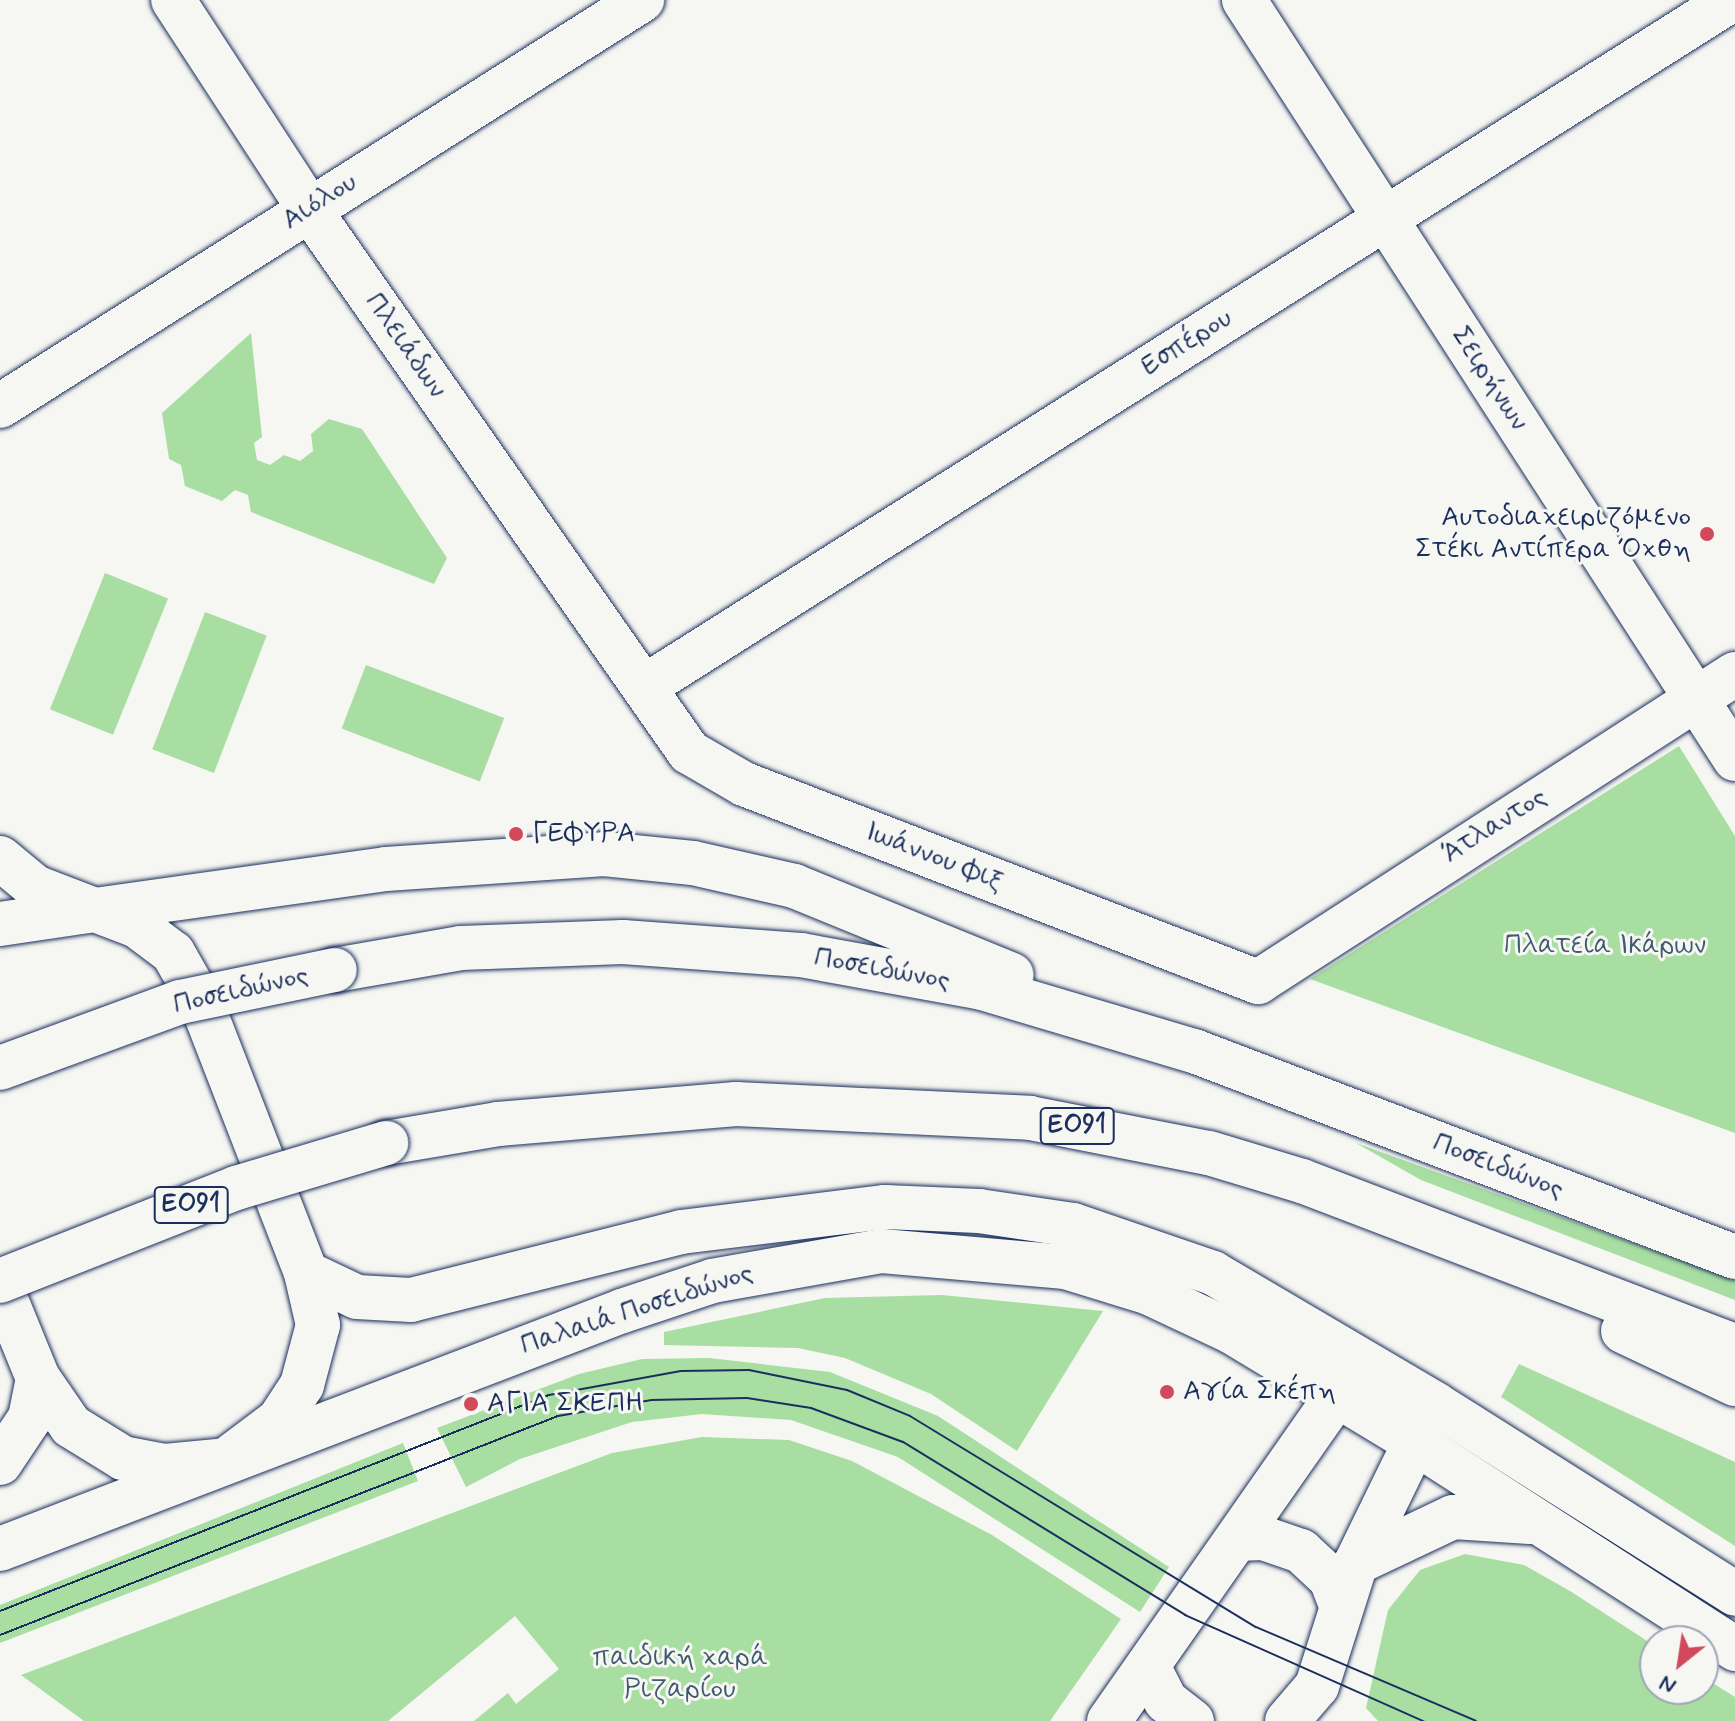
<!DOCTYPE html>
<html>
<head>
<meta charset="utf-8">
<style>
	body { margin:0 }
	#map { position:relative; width:1735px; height:1721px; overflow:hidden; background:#f6f6f2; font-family:Mynerve,sans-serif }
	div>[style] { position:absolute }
	.green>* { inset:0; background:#a8dea1; transform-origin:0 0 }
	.roads { filter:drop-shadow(0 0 2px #1b2f5e) drop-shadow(0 0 2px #1b2f5e) }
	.minor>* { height:44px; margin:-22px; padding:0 22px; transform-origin:22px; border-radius:22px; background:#f6f6f2 }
	.major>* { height:44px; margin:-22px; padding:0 22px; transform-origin:22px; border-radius:22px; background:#f6f6f2 }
	.highway>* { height:44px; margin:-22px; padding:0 22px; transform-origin:22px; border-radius:22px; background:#f6f6f2 }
	.tram>* { height:2px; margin:-1px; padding:0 1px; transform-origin:1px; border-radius:1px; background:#1b2f5e }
	.bridges { filter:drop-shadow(0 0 2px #1b2f5e) drop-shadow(0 0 2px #1b2f5e) }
	.highway-bridge>* { height:44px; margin:-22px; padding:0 22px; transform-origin:22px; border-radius:22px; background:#f6f6f2 }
	.dots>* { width:22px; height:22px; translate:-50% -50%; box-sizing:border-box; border:4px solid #f6f6f2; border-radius:50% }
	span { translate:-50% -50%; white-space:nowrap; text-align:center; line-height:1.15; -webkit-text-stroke:6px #f6f6f2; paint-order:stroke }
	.shield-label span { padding:2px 6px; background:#f6f6f2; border:2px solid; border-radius:6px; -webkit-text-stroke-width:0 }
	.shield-label { font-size:26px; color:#1b2f5e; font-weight:700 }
	.street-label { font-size:28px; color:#1b2f5e }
	.poi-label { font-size:28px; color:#1b2f5e }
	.right { translate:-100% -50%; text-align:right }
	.left { translate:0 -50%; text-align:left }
	.park-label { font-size:28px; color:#3e5b6f }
	.north { position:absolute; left:1639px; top:1625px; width:80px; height:80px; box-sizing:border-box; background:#f6f6f2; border:2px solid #9ea6b7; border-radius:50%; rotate:210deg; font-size:22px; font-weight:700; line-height:32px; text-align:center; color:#1b2f5e }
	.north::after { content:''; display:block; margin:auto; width:28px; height:36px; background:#d1495b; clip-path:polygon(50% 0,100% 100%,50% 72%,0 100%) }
</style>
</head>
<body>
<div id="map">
	<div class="green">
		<div style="clip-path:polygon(251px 333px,262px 437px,254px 443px,257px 460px,270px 465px,284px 455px,300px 461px,313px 451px,311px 434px,329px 419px,362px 429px,447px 558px,434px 584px,251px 512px,248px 495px,235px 490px,222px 501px,185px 486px,181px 465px,169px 459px,162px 413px)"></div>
		<div style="left:105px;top:573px;width:68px;height:147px;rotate:22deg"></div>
		<div style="left:205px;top:612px;width:66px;height:147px;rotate:21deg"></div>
		<div style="left:366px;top:665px;width:148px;height:68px;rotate:21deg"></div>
		<div style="clip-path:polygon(1679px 746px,1735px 836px,1735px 1133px,1310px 979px)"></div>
		<div style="clip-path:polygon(1356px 1143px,1735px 1280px,1735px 1300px,1421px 1180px)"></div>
		<div style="clip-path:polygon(942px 1295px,1103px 1311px,1017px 1451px,931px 1394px,845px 1358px,798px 1348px,664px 1345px,664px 1332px,825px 1298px)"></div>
		<div style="clip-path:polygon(709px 1358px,830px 1372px,938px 1416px,1169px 1567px,1140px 1612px,898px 1457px,791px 1420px,702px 1414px,632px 1422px,520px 1459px,466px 1487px,437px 1428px,579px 1374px,642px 1359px)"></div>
		<div style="clip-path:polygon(1519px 1364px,1735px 1462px,1735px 1546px,1501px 1397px)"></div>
		<div style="clip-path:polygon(702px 1437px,789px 1440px,852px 1461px,992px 1535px,1121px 1619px,1050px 1721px,474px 1721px,508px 1693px,516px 1704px,559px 1669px,515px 1616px,388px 1721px,84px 1721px,21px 1675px,612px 1453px)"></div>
		<div style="clip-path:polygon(403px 1443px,418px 1481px,0 1643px,0 1605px)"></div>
		<div style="clip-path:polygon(1465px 1554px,1524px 1565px,1570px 1591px,1655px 1646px,1655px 1689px,1703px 1689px,1703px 1677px,1735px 1697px,1735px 1721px,1378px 1721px,1366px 1708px,1388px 1610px,1420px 1570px)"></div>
	</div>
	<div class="roads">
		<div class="minor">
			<div style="left:173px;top:0;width:249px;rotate:56.9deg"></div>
			<div style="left:309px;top:209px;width:663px;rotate:55.02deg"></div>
			<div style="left:689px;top:752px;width:64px;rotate:30.2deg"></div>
			<div style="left:744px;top:784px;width:551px;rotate:21.07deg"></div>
			<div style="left:1258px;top:982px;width:568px;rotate:-32.85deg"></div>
			<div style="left:1244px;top:0;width:904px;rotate:57.1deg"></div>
			<div style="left:0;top:406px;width:760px;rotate:-32.31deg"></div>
			<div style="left:644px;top:687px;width:1286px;rotate:-32.29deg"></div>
			<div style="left:0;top:858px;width:45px;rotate:39.6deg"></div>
			<div style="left:35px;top:887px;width:64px;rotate:21deg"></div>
			<div style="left:38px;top:1378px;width:58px;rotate:55.5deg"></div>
			<div style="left:71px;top:1426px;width:61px;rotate:31.6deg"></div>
			<div style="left:123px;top:1458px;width:43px;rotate:10.8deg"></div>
			<div style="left:165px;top:1466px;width:61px;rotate:-5.6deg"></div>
			<div style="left:226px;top:1460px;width:66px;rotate:-37deg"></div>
			<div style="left:279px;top:1420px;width:42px;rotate:-56.7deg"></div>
			<div style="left:302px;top:1385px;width:62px;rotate:-75.1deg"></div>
			<div style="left:318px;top:1325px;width:53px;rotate:-103deg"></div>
			<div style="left:1238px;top:1539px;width:25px;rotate:-2deg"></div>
			<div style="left:1263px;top:1538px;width:40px;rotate:18.9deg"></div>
			<div style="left:1301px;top:1551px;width:41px;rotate:43deg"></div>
			<div style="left:1331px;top:1579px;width:25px;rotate:69deg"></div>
			<div style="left:1148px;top:1666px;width:39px;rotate:63deg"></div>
			<div style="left:1166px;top:1701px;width:33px;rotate:38deg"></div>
			<div style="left:1109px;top:1721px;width:434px;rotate:-55deg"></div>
			<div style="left:1287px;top:1721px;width:46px;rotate:-49.4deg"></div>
			<div style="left:1317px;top:1686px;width:129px;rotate:-72.4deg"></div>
			<div style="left:1356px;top:1563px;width:171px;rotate:-64deg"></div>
		</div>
		<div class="major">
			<div style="left:0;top:924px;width:96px;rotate:-8.4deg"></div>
			<div style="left:95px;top:910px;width:45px;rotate:20.9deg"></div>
			<div style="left:137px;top:926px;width:45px;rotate:36.9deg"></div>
			<div style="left:173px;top:953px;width:56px;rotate:60.3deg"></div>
			<div style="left:201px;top:1002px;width:291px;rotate:68.8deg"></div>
			<div style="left:306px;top:1273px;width:56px;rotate:25.2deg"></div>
			<div style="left:357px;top:1297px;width:54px;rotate:3.2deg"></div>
			<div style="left:411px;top:1300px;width:278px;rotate:-14.1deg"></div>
			<div style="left:681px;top:1232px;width:206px;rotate:-7deg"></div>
			<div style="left:885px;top:1207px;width:94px;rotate:2.4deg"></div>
			<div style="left:979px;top:1211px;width:95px;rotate:8.5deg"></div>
			<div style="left:1073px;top:1225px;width:148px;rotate:18.9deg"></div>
			<div style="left:1213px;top:1273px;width:258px;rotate:30.5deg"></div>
			<div style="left:0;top:1285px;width:100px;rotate:67.8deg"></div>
			<div style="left:38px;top:1378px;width:41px;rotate:101.3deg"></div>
			<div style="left:30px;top:1418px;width:54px;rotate:123.7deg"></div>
			<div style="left:0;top:1549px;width:666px;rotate:-20.94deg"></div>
			<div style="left:622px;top:1311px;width:95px;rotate:-18.4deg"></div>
			<div style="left:712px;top:1281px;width:173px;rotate:-10deg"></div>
			<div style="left:882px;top:1251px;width:184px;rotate:5deg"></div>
			<div style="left:1065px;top:1267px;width:86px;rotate:17deg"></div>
			<div style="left:1147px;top:1292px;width:94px;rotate:25.2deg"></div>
			<div style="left:1232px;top:1332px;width:209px;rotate:31.1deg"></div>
		</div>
		<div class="highway">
			<div style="left:95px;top:910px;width:294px;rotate:-8deg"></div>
			<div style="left:386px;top:869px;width:219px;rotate:-3.9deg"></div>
			<div style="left:604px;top:854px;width:89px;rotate:5.8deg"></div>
			<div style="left:693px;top:863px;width:104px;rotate:12.8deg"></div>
			<div style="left:794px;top:886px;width:235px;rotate:22.2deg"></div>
			<div style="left:335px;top:970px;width:128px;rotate:-9.9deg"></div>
			<div style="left:461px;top:948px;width:162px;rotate:-2.1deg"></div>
			<div style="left:623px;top:942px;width:178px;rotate:4.2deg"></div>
			<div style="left:801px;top:955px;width:184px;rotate:10.3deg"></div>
			<div style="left:982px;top:988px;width:221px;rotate:16.6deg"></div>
			<div style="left:1194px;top:1051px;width:579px;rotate:20.85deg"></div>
			<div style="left:386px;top:1143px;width:114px;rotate:-9.6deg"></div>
			<div style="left:498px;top:1124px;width:239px;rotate:-4.8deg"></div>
			<div style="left:736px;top:1104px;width:294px;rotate:2.7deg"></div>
			<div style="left:1030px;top:1118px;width:182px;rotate:11.1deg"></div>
			<div style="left:1209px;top:1153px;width:97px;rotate:16.8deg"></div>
			<div style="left:1302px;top:1181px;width:463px;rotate:20.9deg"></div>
			<div style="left:1623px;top:1331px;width:124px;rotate:25.3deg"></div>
			<div style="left:1435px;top:1404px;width:355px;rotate:32.3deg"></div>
			<div style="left:1411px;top:1440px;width:386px;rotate:32.8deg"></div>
			<div style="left:1356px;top:1563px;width:107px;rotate:-25.4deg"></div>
			<div style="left:1453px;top:1517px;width:77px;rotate:3.7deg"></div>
		</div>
	</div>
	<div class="tram">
		<div style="left:0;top:1611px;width:590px;rotate:-21.48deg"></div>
		<div style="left:549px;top:1395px;width:134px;rotate:-10.3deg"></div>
		<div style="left:681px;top:1371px;width:68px;rotate:-0.8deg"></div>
		<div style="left:749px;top:1370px;width:100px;rotate:11.5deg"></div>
		<div style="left:847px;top:1390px;width:68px;rotate:22.4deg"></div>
		<div style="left:910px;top:1416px;width:405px;rotate:31.4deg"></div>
		<div style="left:1256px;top:1627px;width:239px;rotate:23.1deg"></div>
		<div style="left:0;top:1635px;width:599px;rotate:-21.43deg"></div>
		<div style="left:558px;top:1416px;width:95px;rotate:-9.7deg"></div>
		<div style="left:652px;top:1400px;width:95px;rotate:-1.2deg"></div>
		<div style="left:747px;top:1398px;width:65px;rotate:8.9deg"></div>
		<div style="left:811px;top:1408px;width:98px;rotate:20.3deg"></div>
		<div style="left:903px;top:1442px;width:331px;rotate:31.5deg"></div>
		<div style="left:1185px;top:1615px;width:261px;rotate:24deg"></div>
	</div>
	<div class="bridges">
		<div class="highway-bridge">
			<div style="left:0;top:1068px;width:192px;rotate:-20.1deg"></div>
			<div style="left:180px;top:1002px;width:158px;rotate:-11.7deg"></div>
			<div style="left:0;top:1281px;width:254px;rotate:-21.5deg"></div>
			<div style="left:236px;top:1188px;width:157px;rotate:-16.7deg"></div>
		</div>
	</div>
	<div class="dots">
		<div style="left:1707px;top:534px;background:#d1495b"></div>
		<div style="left:516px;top:834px;background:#d1495b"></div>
		<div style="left:1167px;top:1392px;background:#d1495b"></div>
		<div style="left:471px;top:1404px;background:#d1495b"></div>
	</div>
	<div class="shield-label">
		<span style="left:1077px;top:1126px">ΕΟ91</span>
		<span style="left:191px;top:1205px">ΕΟ91</span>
	</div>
	<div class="street-label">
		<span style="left:320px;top:202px;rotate:-32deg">Αιόλου</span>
		<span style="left:1187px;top:343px;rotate:-32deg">Εσπέρου</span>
		<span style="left:405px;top:346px;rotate:55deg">Πλειάδων</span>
		<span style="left:1489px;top:379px;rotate:57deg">Σειρήνων</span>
		<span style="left:1495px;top:826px;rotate:-32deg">Άτλαντος</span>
		<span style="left:934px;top:857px;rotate:21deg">Ιωάννου Φιξ</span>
		<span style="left:882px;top:970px;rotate:10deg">Ποσειδώνος</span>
		<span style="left:241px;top:991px;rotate:-13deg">Ποσειδώνος</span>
		<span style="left:1498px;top:1167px;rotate:21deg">Ποσειδώνος</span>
		<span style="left:637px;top:1310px;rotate:-18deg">Παλαιά Ποσειδώνος</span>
	</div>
	<div class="poi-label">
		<span class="right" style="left:1691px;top:534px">Αυτοδιαχειριζόμενο<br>Στέκι Αντίπερα Όχθη</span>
		<span class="left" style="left:532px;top:834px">ΓΕΦΥΡΑ</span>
		<span class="left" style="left:1183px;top:1392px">Αγία Σκέπη</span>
		<span class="left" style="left:487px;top:1404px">ΑΓΙΑ ΣΚΕΠΗ</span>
	</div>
	<div class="park-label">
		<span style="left:1605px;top:946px">Πλατεία Ικάρων</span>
		<span style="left:680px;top:1674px">παιδική χαρά<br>Ριζαρίου</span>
	</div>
	<div class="north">N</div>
</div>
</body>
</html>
